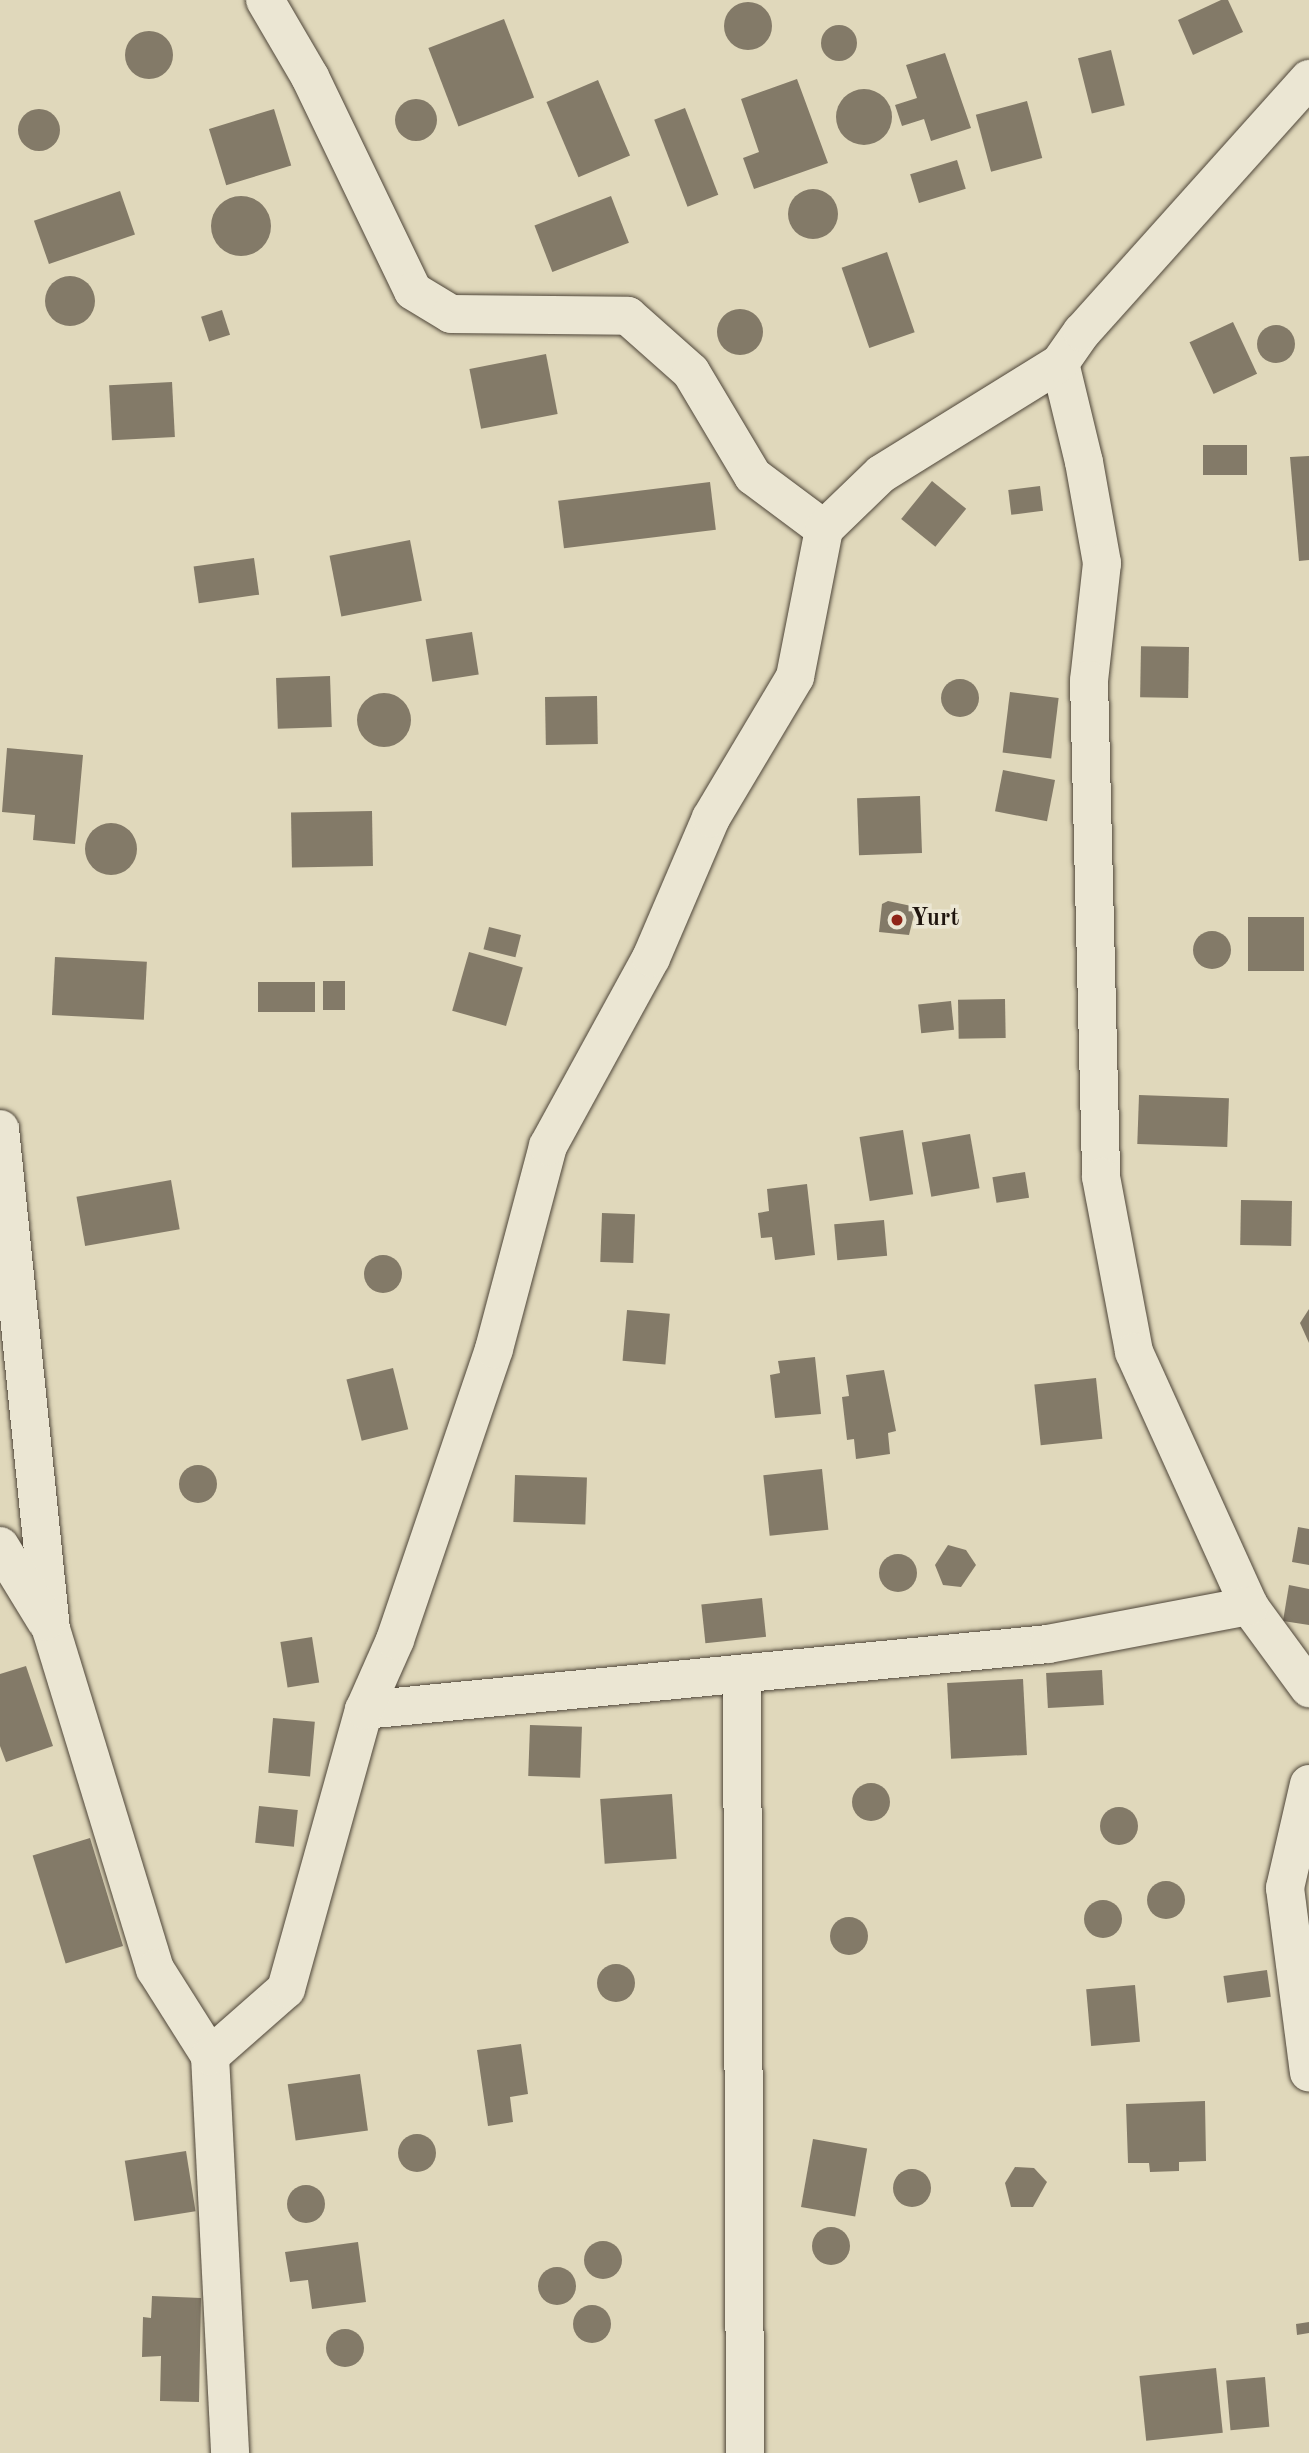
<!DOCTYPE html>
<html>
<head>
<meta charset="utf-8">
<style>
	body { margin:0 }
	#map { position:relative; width:1309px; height:2453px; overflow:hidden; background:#e0d8bb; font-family:"Old Standard TT",serif }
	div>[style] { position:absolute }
	.building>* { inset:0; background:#837a68; transform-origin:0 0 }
	.round { border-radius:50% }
	.roads { filter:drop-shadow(0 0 2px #4f4639) drop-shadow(0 0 2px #4f4639) }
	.street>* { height:38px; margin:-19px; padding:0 19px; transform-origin:19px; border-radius:19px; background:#ebe6d3 }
	.dots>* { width:19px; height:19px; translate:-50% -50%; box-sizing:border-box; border:4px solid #ebe6d3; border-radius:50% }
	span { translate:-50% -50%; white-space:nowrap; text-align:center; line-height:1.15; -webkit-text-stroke:7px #ebe6d3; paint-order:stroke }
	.poi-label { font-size:24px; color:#1f150e; font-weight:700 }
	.left { translate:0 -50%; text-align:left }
</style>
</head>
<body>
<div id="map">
	<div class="building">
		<div style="clip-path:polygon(1221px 0,1228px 0,1243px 32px,1193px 55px,1178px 20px)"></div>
		<div class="round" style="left:724px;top:2px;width:48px;height:48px"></div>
		<div style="left:504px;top:19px;width:84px;height:81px;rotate:69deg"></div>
		<div class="round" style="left:821px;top:25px;width:36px;height:36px"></div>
		<div class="round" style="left:125px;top:31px;width:48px;height:48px"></div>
		<div style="left:1111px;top:50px;width:57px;height:34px;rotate:76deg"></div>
		<div style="clip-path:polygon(945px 53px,971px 128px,931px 141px,924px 119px,902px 126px,895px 105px,917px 98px,906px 65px)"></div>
		<div style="clip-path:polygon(797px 79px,828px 163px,754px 189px,743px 158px,759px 152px,741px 99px)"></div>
		<div style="left:598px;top:80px;width:82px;height:56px;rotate:67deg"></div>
		<div class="round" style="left:836px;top:89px;width:56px;height:56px"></div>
		<div class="round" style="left:395px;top:99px;width:42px;height:42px"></div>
		<div style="left:1027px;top:101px;width:59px;height:53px;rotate:75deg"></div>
		<div style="left:685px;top:108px;width:93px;height:33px;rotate:69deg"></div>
		<div style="left:274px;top:109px;width:59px;height:68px;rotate:73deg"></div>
		<div class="round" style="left:18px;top:109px;width:42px;height:42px"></div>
		<div style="left:957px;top:160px;width:30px;height:49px;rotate:73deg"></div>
		<div class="round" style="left:788px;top:189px;width:50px;height:50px"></div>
		<div style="left:120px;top:191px;width:46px;height:91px;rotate:71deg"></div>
		<div style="left:611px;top:196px;width:50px;height:82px;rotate:69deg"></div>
		<div class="round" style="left:211px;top:196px;width:60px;height:60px"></div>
		<div style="left:887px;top:252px;width:85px;height:48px;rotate:71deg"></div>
		<div class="round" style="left:45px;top:276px;width:50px;height:50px"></div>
		<div class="round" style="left:717px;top:309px;width:46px;height:46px"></div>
		<div style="left:222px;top:310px;width:26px;height:22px;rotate:72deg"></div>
		<div style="left:1233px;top:322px;width:57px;height:48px;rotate:65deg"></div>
		<div class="round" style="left:1257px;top:325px;width:38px;height:38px"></div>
		<div style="left:546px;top:354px;width:61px;height:78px;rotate:79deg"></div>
		<div style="left:172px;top:382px;width:55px;height:63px;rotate:87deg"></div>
		<div style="left:1247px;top:445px;width:30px;height:44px;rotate:90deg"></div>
		<div style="clip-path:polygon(1309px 456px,1309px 560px,1299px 561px,1290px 457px)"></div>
		<div style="left:932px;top:481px;width:44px;height:49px;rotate:39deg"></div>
		<div style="left:710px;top:482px;width:48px;height:153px;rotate:83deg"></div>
		<div style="left:1040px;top:486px;width:25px;height:32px;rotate:83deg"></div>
		<div style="left:410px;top:540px;width:62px;height:82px;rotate:79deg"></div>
		<div style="left:254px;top:558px;width:37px;height:61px;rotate:82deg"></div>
		<div style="left:472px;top:632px;width:43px;height:47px;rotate:81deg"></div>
		<div style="left:1189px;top:647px;width:51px;height:48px;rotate:91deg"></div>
		<div style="left:330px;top:676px;width:51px;height:54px;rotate:88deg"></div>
		<div class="round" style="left:941px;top:679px;width:38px;height:38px"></div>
		<div style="left:1010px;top:692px;width:49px;height:61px;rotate:7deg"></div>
		<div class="round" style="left:357px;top:693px;width:54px;height:54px"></div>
		<div style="left:597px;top:696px;width:48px;height:52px;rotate:89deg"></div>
		<div style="clip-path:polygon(7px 748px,83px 755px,75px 844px,33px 840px,35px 815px,2px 812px)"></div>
		<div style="left:1003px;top:770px;width:53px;height:42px;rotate:11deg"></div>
		<div style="left:920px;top:796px;width:57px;height:63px;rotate:88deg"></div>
		<div style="left:372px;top:811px;width:55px;height:81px;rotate:89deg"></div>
		<div class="round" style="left:85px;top:823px;width:52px;height:52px"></div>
		<div style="clip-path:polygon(888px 901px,916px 907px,909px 935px,879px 932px,882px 904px)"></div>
		<div style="left:1248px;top:917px;width:56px;height:54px"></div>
		<div style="left:489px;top:927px;width:33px;height:23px;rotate:14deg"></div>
		<div class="round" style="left:1193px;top:931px;width:38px;height:38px"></div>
		<div style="left:469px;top:952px;width:56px;height:61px;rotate:16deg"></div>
		<div style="left:55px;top:957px;width:92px;height:58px;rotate:3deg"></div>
		<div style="left:323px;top:981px;width:22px;height:29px"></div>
		<div style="left:258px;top:982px;width:57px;height:30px"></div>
		<div style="left:1005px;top:999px;width:39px;height:47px;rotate:89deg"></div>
		<div style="left:951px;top:1001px;width:29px;height:33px;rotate:84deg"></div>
		<div style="left:1139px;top:1095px;width:90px;height:49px;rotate:2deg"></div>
		<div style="left:903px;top:1130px;width:65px;height:44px;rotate:81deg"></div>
		<div style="left:970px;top:1134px;width:55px;height:49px;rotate:80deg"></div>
		<div style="left:1025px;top:1172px;width:26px;height:33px;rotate:81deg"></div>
		<div style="left:171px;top:1180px;width:50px;height:96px;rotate:80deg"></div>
		<div style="clip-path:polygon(807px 1184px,815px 1255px,775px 1260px,772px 1237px,761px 1238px,758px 1213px,769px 1211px,767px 1189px)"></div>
		<div style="left:1241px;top:1200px;width:51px;height:45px;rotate:1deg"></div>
		<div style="left:602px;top:1213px;width:33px;height:49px;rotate:2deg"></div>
		<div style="left:884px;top:1220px;width:36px;height:50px;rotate:85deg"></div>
		<div class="round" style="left:364px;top:1255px;width:38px;height:38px"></div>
		<div style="clip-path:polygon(1309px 1309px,1309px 1343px,1300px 1323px)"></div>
		<div style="left:627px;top:1310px;width:43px;height:51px;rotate:5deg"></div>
		<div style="clip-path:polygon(815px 1357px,821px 1414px,775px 1418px,770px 1375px,780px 1373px,778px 1361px)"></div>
		<div style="left:393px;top:1368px;width:63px;height:48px;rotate:76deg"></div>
		<div style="clip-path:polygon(884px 1370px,896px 1431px,888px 1433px,890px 1454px,856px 1459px,854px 1439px,847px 1440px,842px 1397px,849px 1396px,846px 1375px)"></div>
		<div style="left:1096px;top:1378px;width:61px;height:62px;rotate:84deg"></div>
		<div class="round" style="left:179px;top:1465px;width:38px;height:38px"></div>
		<div style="left:822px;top:1469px;width:61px;height:59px;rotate:84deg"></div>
		<div style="left:515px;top:1475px;width:72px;height:47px;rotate:2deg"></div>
		<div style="clip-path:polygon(1298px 1527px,1309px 1529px,1309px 1565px,1292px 1562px)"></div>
		<div style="clip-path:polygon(948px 1545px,966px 1550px,976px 1565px,961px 1587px,943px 1585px,935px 1565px)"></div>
		<div class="round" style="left:879px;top:1554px;width:38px;height:38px"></div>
		<div style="clip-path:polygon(1289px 1585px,1309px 1589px,1309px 1625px,1283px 1621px)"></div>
		<div style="left:762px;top:1598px;width:39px;height:61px;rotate:84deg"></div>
		<div style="left:312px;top:1637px;width:46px;height:32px;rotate:81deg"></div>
		<div style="clip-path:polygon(26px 1666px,53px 1746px,6px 1762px,0 1746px,0 1674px)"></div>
		<div style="left:1102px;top:1670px;width:35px;height:56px;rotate:87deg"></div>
		<div style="left:1023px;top:1679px;width:76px;height:76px;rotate:87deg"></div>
		<div style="left:273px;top:1718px;width:42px;height:55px;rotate:5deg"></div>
		<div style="left:530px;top:1725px;width:52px;height:51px;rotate:2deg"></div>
		<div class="round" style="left:852px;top:1783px;width:38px;height:38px"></div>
		<div style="left:672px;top:1794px;width:65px;height:72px;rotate:86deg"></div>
		<div style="left:259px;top:1806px;width:39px;height:37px;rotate:6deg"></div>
		<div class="round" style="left:1100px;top:1807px;width:38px;height:38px"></div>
		<div style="left:90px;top:1838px;width:113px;height:60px;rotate:73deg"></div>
		<div class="round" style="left:1147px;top:1881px;width:38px;height:38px"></div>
		<div class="round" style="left:1084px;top:1900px;width:38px;height:38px"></div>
		<div class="round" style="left:830px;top:1917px;width:38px;height:38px"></div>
		<div class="round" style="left:597px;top:1964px;width:38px;height:38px"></div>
		<div style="left:1267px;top:1970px;width:27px;height:44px;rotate:82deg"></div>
		<div style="left:1135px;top:1985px;width:57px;height:49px;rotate:85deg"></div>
		<div style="clip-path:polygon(521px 2044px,528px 2094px,510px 2097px,513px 2122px,488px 2126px,477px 2050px)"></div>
		<div style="left:360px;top:2074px;width:57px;height:73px;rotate:82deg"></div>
		<div style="clip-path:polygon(1205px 2101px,1206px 2161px,1179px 2162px,1179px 2171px,1150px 2172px,1149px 2163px,1128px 2163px,1126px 2104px)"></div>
		<div class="round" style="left:398px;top:2134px;width:38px;height:38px"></div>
		<div style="left:813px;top:2139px;width:55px;height:69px;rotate:10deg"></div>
		<div style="left:186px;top:2151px;width:61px;height:62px;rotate:81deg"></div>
		<div style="clip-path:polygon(1015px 2167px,1034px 2168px,1047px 2182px,1033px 2207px,1011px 2207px,1005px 2183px)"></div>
		<div class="round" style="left:893px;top:2169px;width:38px;height:38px"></div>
		<div class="round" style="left:287px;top:2185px;width:38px;height:38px"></div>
		<div class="round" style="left:812px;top:2227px;width:38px;height:38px"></div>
		<div class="round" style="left:584px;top:2241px;width:38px;height:38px"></div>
		<div style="clip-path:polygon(358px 2242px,366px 2302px,312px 2309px,308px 2280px,290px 2282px,285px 2252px)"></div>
		<div class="round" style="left:538px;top:2267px;width:38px;height:38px"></div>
		<div style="clip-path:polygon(152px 2296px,201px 2298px,199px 2402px,160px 2401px,161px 2356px,142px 2357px,143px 2317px,151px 2318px)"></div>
		<div class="round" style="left:573px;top:2305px;width:38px;height:38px"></div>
		<div style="clip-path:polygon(1309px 2322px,1309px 2333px,1297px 2335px,1296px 2324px)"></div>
		<div class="round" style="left:326px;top:2329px;width:38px;height:38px"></div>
		<div style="left:1216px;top:2368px;width:65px;height:77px;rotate:84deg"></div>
		<div style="left:1265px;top:2377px;width:50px;height:39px;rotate:85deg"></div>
	</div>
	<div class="roads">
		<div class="street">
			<div style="left:265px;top:0;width:89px;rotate:59.7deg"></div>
			<div style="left:310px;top:77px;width:237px;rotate:64.3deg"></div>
			<div style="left:413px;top:291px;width:44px;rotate:31.2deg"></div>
			<div style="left:451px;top:314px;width:177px;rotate:0.6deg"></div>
			<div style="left:628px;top:316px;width:84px;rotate:41.6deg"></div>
			<div style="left:691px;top:372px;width:121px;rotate:59.2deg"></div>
			<div style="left:753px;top:476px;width:89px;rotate:36.7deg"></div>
			<div style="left:1060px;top:363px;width:102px;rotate:76.4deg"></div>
			<div style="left:1084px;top:462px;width:103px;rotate:79.9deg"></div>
			<div style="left:1102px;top:563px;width:118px;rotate:96.3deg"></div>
			<div style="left:1089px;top:680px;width:497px;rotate:88.6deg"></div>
			<div style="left:1101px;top:1177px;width:178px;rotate:79.3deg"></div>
			<div style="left:1134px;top:1352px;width:279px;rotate:65.6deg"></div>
			<div style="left:1249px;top:1606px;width:102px;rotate:53.8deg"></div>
			<div style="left:0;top:1129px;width:503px;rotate:84.18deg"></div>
			<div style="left:51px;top:1629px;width:356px;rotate:73deg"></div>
			<div style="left:155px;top:1969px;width:103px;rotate:57.7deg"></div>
			<div style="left:210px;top:2056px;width:398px;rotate:87.1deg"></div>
			<div style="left:0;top:1546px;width:88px;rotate:58.5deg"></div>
			<div style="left:742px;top:1675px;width:778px;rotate:89.78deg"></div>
			<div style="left:364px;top:1710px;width:687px;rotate:-5.51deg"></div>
			<div style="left:1048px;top:1644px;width:205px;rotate:-10.7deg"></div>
			<div style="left:1309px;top:1784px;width:107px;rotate:103deg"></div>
			<div style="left:1285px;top:1888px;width:186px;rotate:82.6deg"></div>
			<div style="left:210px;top:2056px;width:101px;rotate:-41.4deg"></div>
			<div style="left:286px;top:1989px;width:290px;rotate:-74.4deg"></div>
			<div style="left:364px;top:1710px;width:77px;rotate:-66.1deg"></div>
			<div style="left:395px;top:1640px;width:307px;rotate:-71.2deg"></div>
			<div style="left:494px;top:1349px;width:210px;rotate:-75.1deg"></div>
			<div style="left:548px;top:1146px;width:214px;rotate:-61.3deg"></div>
			<div style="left:651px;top:958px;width:152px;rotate:-66.8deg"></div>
			<div style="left:711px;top:818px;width:164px;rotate:-59.2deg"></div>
			<div style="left:795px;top:677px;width:151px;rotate:-78.9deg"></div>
			<div style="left:824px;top:529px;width:79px;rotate:-44deg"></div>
			<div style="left:881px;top:474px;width:211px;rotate:-31.8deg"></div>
			<div style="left:1060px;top:363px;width:38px;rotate:-55deg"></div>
			<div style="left:1082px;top:332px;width:340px;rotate:-48.1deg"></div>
		</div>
	</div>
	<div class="dots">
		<div style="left:897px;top:920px;background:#8f2418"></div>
	</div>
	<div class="poi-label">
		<span class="left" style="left:911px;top:920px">Yurt</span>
	</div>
</div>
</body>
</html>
